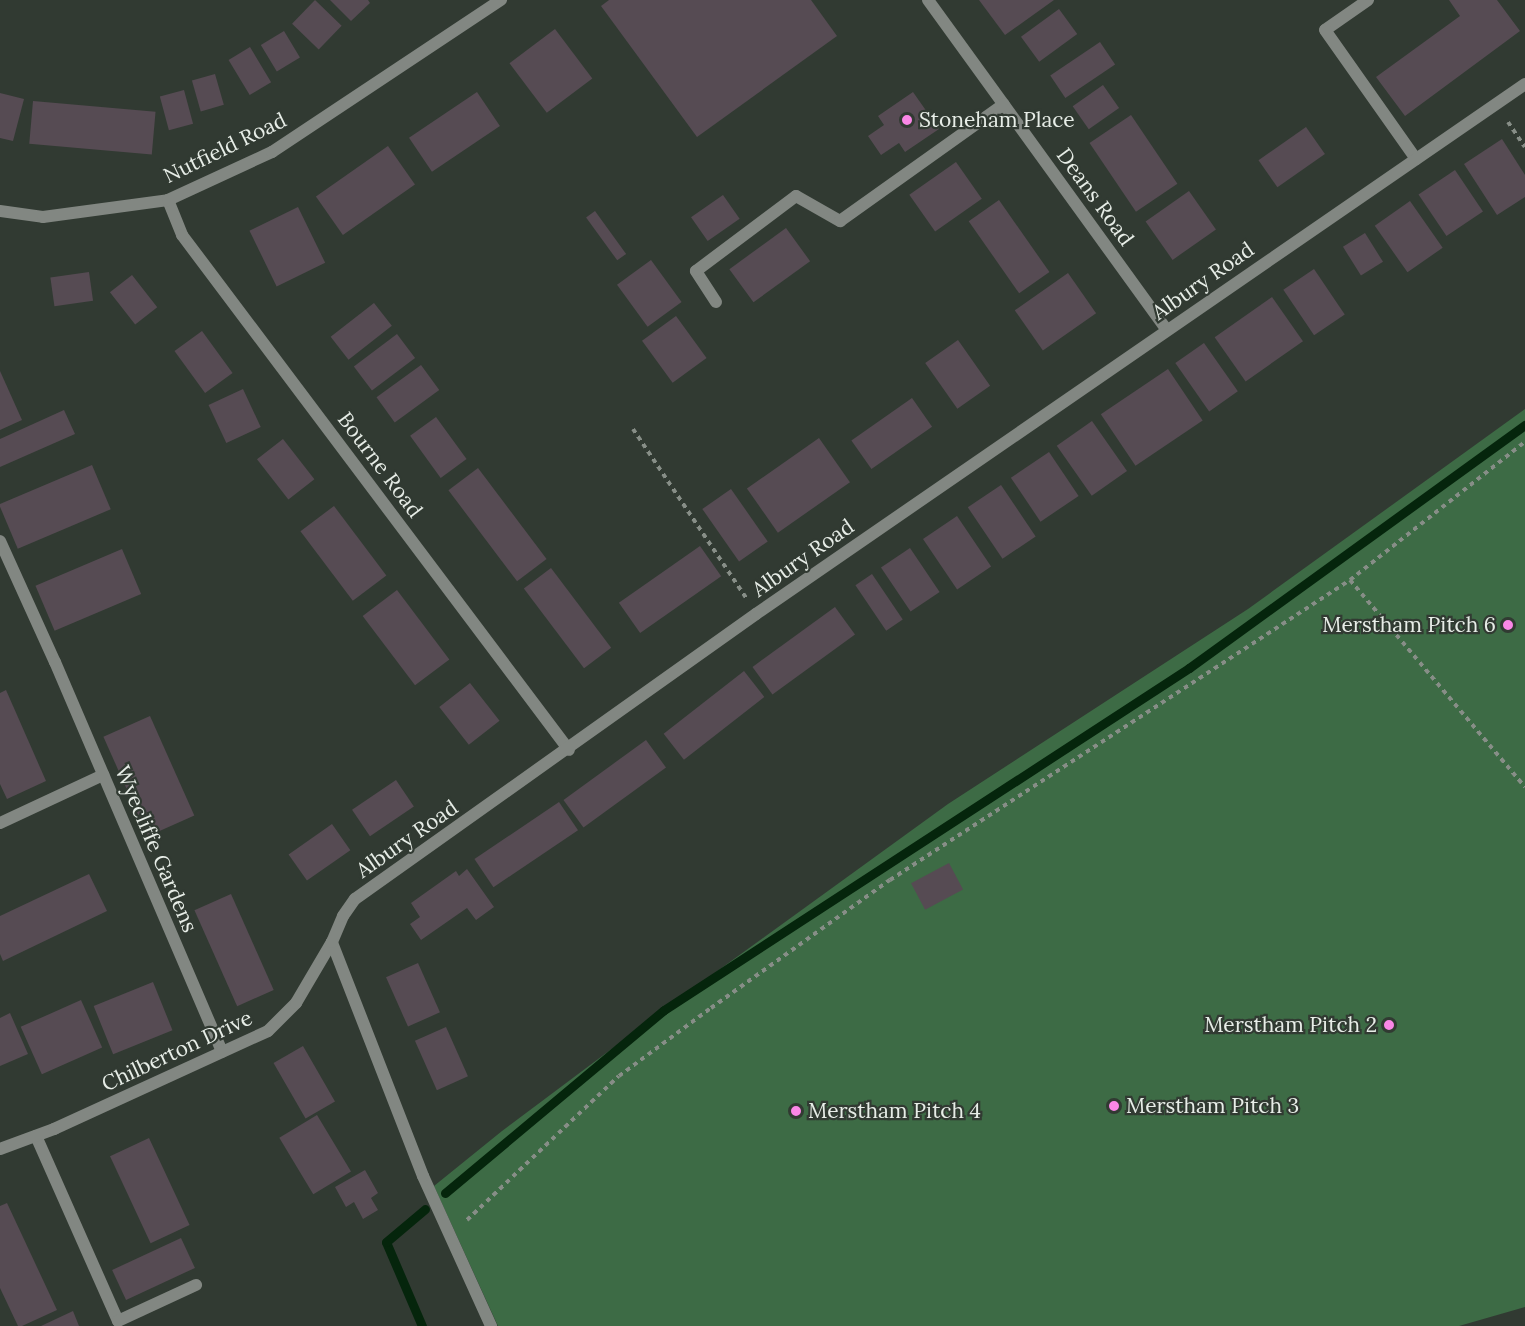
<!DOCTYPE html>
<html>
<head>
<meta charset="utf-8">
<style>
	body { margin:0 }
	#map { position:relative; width:1525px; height:1326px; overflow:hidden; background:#313a32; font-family:Lora,serif }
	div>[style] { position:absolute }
	.green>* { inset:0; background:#3d6b45 }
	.stream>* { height:9px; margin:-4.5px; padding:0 4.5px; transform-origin:4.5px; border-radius:4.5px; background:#05250c }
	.building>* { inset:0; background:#564b53; transform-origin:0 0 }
	.path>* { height:4px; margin-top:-2px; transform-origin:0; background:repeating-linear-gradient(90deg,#878e87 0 4.5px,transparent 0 9px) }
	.service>* { height:12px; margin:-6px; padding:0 6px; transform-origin:6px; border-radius:6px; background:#828782 }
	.minor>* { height:12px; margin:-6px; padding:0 6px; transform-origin:6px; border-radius:6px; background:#828782 }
	.tertiary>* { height:12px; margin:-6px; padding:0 6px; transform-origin:6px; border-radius:6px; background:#828782 }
	.dots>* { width:16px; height:16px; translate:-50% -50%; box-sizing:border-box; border:3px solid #313a32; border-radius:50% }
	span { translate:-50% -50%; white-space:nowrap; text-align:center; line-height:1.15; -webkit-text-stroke:4.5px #313a32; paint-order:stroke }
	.poi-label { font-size:21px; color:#e7ede7 }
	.left { translate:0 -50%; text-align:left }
	.right { translate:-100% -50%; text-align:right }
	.street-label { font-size:21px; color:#e7ede7 }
</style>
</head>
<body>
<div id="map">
	<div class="green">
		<div style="clip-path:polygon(1525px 409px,1525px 1307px,1459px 1326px,498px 1326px,434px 1186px,502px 1131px,665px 1009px,948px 804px,1248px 609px)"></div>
	</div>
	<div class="stream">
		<div style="left:445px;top:1193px;width:285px;rotate:-39.9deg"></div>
		<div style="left:664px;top:1010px;width:627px;rotate:-33.08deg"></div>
		<div style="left:1189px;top:668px;width:415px;rotate:-35.9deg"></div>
		<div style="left:422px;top:1326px;width:91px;rotate:-113.2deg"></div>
		<div style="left:386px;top:1242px;width:51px;rotate:-40.2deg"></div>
	</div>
	<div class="building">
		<div style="left:315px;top:0;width:37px;height:33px;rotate:44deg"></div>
		<div style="clip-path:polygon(330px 0,368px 0,370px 3px,351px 21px)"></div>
		<div style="clip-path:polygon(609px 0,811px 0,837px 36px,697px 137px,601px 6px)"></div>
		<div style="clip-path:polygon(979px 0,1054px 0,1005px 35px)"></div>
		<div style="clip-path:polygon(1449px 0,1497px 0,1520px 31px,1405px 116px,1376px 77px,1460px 16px)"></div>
		<div style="left:1059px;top:9px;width:31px;height:47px;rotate:54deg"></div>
		<div style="left:555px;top:29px;width:62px;height:57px;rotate:53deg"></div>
		<div style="left:284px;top:31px;width:31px;height:27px;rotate:59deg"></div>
		<div style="left:1100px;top:42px;width:27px;height:60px;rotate:56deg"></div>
		<div style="left:250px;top:47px;width:41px;height:25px;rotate:59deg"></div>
		<div style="left:215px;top:74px;width:32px;height:24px;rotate:74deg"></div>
		<div style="left:1103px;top:85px;width:28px;height:37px;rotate:55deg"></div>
		<div style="left:184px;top:90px;width:35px;height:25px;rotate:75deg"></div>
		<div style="left:477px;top:92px;width:41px;height:82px;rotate:56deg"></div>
		<div style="clip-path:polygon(913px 92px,939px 129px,905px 152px,899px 143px,881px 155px,868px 136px,884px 125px,878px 116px)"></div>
		<div style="clip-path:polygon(0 93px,24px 99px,13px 141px,0 138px)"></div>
		<div style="left:33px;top:101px;width:123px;height:43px;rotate:5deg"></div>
		<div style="left:1131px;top:115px;width:83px;height:50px;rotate:56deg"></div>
		<div style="left:1306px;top:127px;width:33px;height:58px;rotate:55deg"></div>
		<div style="clip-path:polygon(1502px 139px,1525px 175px,1525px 197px,1497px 215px,1464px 164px)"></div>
		<div style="left:388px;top:146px;width:47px;height:88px;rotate:55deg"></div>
		<div style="left:956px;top:162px;width:45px;height:57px;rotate:55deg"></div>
		<div style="left:1455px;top:170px;width:50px;height:44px;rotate:56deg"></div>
		<div style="left:1189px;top:191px;width:47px;height:53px;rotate:55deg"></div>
		<div style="left:723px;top:195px;width:29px;height:39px;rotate:55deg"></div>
		<div style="left:999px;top:200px;width:88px;height:37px;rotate:55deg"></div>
		<div style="left:1410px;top:201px;width:57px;height:43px;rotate:55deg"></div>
		<div style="left:298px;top:207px;width:62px;height:54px;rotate:64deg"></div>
		<div style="left:595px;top:211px;width:53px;height:11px;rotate:54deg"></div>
		<div style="left:786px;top:228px;width:41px;height:70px;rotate:54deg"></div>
		<div style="left:1365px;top:233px;width:34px;height:26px;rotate:58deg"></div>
		<div style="left:651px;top:260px;width:52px;height:42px;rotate:54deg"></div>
		<div style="left:1314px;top:269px;width:55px;height:37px;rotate:56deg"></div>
		<div style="left:89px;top:272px;width:29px;height:39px;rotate:82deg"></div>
		<div style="left:1068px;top:273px;width:49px;height:65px;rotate:55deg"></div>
		<div style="left:132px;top:275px;width:41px;height:28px;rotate:52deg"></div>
		<div style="left:1272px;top:297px;width:54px;height:70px;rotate:55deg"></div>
		<div style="left:374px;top:303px;width:29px;height:55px;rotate:52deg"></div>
		<div style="left:676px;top:316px;width:52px;height:42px;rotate:54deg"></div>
		<div style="left:202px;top:331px;width:52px;height:34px;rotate:54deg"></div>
		<div style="left:397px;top:334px;width:30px;height:54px;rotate:53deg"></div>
		<div style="left:958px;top:340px;width:56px;height:40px;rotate:55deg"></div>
		<div style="left:1204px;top:343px;width:59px;height:35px;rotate:55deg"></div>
		<div style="left:421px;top:365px;width:31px;height:55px;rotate:54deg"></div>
		<div style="left:1168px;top:369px;width:62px;height:81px;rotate:56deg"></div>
		<div style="clip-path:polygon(0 371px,22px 420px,0 430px)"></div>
		<div style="left:243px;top:389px;width:42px;height:38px;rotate:65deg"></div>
		<div style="left:912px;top:398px;width:35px;height:74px;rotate:55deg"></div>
		<div style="clip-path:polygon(64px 410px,75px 434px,0 467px,0 439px)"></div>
		<div style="left:436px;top:417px;width:52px;height:32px;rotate:54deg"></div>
		<div style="left:1092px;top:421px;width:61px;height:43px;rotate:55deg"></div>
		<div style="left:819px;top:438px;width:54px;height:88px;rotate:55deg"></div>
		<div style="left:283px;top:439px;width:51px;height:33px;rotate:52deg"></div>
		<div style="left:1049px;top:452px;width:53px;height:46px;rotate:56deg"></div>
		<div style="left:92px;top:465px;width:48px;height:101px;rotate:67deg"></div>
		<div style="left:478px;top:468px;width:114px;height:37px;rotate:53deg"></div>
		<div style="left:1001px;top:485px;width:62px;height:40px;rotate:56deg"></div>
		<div style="left:731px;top:489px;width:64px;height:35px;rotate:55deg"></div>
		<div style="left:334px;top:506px;width:87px;height:42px;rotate:53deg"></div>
		<div style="left:957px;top:516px;width:61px;height:41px;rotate:56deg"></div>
		<div style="left:700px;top:546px;width:37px;height:99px;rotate:55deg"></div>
		<div style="left:910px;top:548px;width:53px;height:35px;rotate:56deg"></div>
		<div style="left:122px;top:549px;width:49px;height:94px;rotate:67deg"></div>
		<div style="left:551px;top:568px;width:100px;height:34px;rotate:53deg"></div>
		<div style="left:872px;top:574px;width:55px;height:20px;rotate:56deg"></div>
		<div style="left:397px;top:590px;width:87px;height:43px;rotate:53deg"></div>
		<div style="left:835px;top:607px;width:34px;height:102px;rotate:54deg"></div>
		<div style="left:744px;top:671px;width:33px;height:102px;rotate:52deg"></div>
		<div style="left:470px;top:683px;width:48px;height:39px;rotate:52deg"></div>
		<div style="clip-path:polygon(6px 690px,46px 781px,7px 799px,0 784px,0 693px)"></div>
		<div style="left:150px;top:716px;width:109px;height:51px;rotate:66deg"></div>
		<div style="left:646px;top:740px;width:34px;height:102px;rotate:54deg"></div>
		<div style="left:396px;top:780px;width:32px;height:53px;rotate:56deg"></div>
		<div style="left:559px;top:802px;width:34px;height:102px;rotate:56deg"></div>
		<div style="left:332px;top:824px;width:32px;height:53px;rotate:55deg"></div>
		<div style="left:949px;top:863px;width:30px;height:43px;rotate:62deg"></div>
		<div style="clip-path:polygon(467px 869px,494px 907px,476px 920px,467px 908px,421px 940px,410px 924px,420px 917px,411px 903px,456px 871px,459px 876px)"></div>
		<div style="clip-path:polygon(89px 874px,107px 911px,3px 961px,0 954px,0 916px)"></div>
		<div style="left:231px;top:894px;width:105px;height:40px;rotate:66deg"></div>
		<div style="left:418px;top:963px;width:54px;height:35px;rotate:66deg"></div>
		<div style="left:153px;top:982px;width:52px;height:64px;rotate:68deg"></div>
		<div style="left:81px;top:1000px;width:52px;height:66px;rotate:66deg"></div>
		<div style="clip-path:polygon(10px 1013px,28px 1054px,0 1066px,0 1018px)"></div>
		<div style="left:446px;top:1027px;width:54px;height:34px;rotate:66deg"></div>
		<div style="left:303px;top:1046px;width:64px;height:34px;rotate:60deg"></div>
		<div style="left:317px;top:1115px;width:66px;height:44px;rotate:59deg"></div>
		<div style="left:149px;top:1138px;width:96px;height:43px;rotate:65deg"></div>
		<div style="clip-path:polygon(365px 1170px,378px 1193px,371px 1198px,378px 1210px,363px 1219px,354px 1202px,346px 1207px,335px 1187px)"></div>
		<div style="clip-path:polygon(7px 1203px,57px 1310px,22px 1326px,18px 1326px,0 1288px,0 1206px)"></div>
		<div style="left:181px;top:1238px;width:33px;height:76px;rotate:65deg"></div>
		<div style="clip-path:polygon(73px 1311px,79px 1326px,41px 1326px)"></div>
	</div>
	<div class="path">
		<div style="left:1508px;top:122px;width:30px;rotate:56deg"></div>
		<div style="left:633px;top:429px;width:203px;rotate:56.2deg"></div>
		<div style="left:1350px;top:580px;width:271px;rotate:49.8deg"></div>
		<div style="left:467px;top:1220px;width:209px;rotate:-43.5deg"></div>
		<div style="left:619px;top:1076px;width:114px;rotate:-36.5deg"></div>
		<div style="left:711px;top:1008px;width:220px;rotate:-35.6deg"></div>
		<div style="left:890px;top:880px;width:549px;rotate:-33.11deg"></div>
		<div style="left:1350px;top:580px;width:223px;rotate:-38.3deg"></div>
	</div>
	<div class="service">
		<div style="left:1368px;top:0;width:52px;rotate:145.1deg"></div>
		<div style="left:1325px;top:30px;width:158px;rotate:54.8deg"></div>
		<div style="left:0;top:541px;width:133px;rotate:65.6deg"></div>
		<div style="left:0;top:823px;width:114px;rotate:-25deg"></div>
		<div style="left:36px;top:1136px;width:202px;rotate:66.1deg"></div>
		<div style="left:118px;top:1321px;width:86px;rotate:-24.8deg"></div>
		<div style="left:423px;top:1176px;width:165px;rotate:65.6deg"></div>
	</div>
	<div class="minor">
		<div style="left:928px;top:0;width:407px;rotate:54.1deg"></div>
		<div style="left:168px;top:200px;width:38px;rotate:68deg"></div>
		<div style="left:182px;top:235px;width:644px;rotate:53.08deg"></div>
		<div style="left:716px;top:302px;width:37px;rotate:-123deg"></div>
		<div style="left:696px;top:271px;width:125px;rotate:-36.9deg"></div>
		<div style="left:796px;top:196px;width:51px;rotate:29.6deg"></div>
		<div style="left:840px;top:221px;width:201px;rotate:-35.5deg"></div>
		<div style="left:55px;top:662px;width:424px;rotate:66.8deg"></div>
		<div style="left:0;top:1149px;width:58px;rotate:-20.3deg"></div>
		<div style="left:54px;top:1129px;width:235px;rotate:-24.6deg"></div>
		<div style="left:268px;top:1031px;width:40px;rotate:-45deg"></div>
		<div style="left:296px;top:1003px;width:71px;rotate:-59.5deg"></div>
		<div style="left:423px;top:1176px;width:251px;rotate:-111.3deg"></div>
		<div style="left:332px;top:942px;width:28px;rotate:-67deg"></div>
		<div style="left:343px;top:916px;width:21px;rotate:-55deg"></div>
		<div style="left:355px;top:899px;width:492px;rotate:-35.4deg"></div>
		<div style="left:756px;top:614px;width:934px;rotate:-34.57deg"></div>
	</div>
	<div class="tertiary">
		<div style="left:0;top:211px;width:43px;rotate:7.9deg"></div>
		<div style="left:43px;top:217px;width:126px;rotate:-7.7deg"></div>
		<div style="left:168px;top:200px;width:115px;rotate:-24.8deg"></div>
		<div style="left:272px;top:152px;width:275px;rotate:-33.6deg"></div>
	</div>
	<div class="dots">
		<div style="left:907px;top:120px;background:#fa87e6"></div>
		<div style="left:1508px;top:625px;background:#fa87e6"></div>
		<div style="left:1389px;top:1025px;background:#fa87e6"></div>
		<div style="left:1114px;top:1106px;background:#fa87e6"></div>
		<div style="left:796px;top:1111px;background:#fa87e6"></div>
	</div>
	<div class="poi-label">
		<span class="left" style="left:919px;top:120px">Stoneham Place</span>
		<span class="right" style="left:1496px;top:625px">Merstham Pitch 6</span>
		<span class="right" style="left:1377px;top:1025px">Merstham Pitch 2</span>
		<span class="left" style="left:1126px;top:1106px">Merstham Pitch 3</span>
		<span class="left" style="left:808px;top:1111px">Merstham Pitch 4</span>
	</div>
	<div class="street-label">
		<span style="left:225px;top:148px;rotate:-26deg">Nutfield Road</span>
		<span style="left:1095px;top:197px;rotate:54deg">Deans Road</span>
		<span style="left:1203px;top:281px;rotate:-35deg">Albury Road</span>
		<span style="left:380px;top:465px;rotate:53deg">Bourne Road</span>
		<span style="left:803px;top:558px;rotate:-35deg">Albury Road</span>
		<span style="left:407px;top:839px;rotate:-35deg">Albury Road</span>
		<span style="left:156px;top:849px;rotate:67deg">Wyecliffe Gardens</span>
		<span style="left:177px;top:1051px;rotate:-25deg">Chilberton Drive</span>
	</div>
</div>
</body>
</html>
